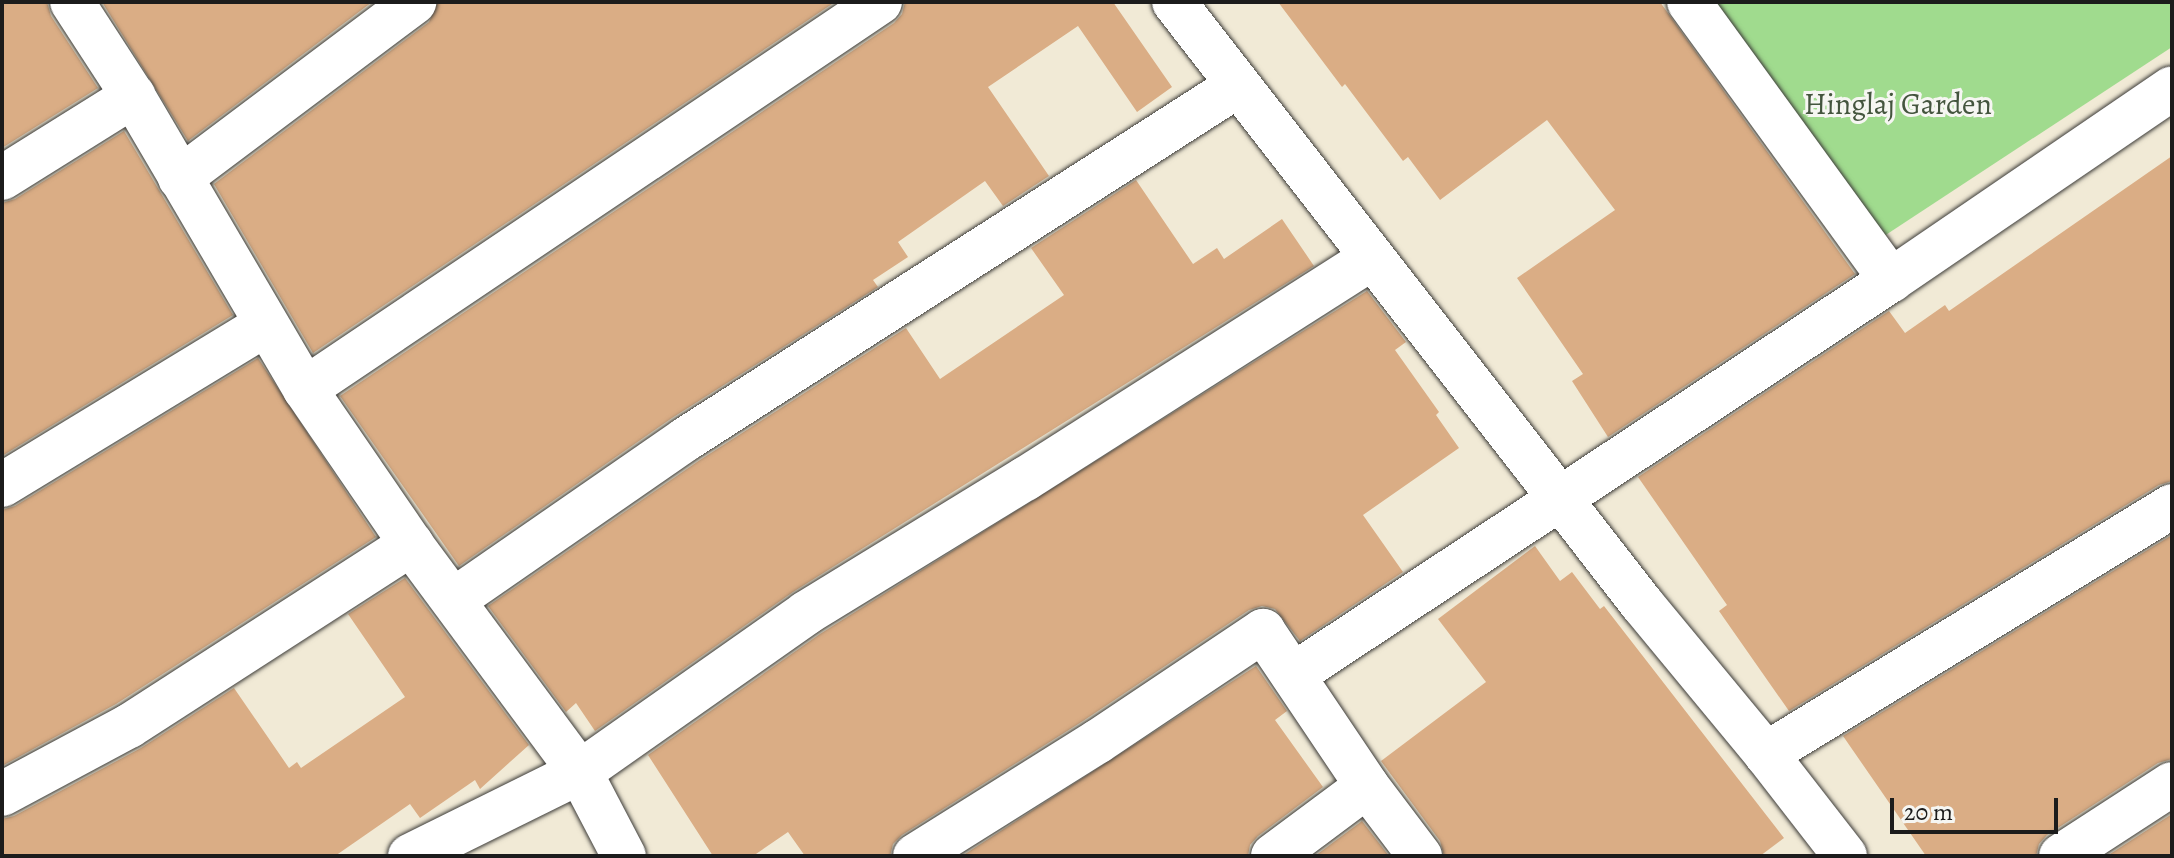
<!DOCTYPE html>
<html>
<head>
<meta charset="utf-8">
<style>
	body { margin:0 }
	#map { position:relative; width:2174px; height:858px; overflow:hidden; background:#f1ead6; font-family:Alegreya,serif }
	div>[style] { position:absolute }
	.green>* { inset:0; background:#a0db8e }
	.building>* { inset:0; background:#daad85 }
	.roads { filter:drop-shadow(0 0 2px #3c3b38) drop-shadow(0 0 2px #3c3b38) }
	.minor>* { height:44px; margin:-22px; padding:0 22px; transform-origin:22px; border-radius:22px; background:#fff }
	span { translate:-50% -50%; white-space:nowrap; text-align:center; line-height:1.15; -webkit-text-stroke:6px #f6f6f2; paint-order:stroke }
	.park-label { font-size:30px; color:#44553e }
	.frame { position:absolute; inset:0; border:4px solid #1c1c1c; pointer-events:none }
	.scale { position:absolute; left:1890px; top:798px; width:168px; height:36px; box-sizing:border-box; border:4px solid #1c1c1c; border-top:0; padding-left:10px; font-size:24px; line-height:28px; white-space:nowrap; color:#1c1c1c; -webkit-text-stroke:6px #f6f6f2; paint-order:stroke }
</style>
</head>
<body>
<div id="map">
	<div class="green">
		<div style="clip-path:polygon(1691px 2px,2172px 2px,2172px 47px,1872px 244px)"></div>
	</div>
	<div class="building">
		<div style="clip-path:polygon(2px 2px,47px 2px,51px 16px,98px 88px,2px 148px)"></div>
		<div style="clip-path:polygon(102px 2px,372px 2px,188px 141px)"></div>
		<div style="clip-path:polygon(438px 2px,835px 2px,313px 353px,214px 184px,429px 22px)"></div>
		<div style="clip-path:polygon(905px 2px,1113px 2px,1172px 87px,1137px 112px,1078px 26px,988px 87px,1049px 176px,1003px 206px,985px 181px,898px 242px,908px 257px,873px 280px,878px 287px,672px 418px,459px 566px,340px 396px,894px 23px,902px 14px)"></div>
		<div style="clip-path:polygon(1278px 2px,1660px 2px,1855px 274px,1608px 437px,1572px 381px,1583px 374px,1517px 278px,1615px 210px,1547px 120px,1440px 200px,1408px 157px,1403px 161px,1345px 84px,1342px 87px)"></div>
		<div style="clip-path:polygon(124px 131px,233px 315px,2px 456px,2px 203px,15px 199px)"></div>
		<div style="clip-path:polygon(2172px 156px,2172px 481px,2159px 485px,1789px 711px,1719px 611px,1727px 605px,1638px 477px,1889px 311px,1905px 333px,1945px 305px,1949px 311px)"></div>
		<div style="clip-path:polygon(1136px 180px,1193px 264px,1217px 248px,1224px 259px,1282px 219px,1314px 266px,793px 592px,595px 731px,576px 703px,566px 712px,488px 606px,700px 460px,906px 328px,940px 379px,1064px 295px,1031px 248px)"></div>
		<div style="clip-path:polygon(1367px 291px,1406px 342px,1395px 350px,1439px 412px,1436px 415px,1459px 448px,1363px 515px,1403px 572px,1300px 641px,1275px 609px,1262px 606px,1249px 610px,1083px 721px,902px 835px,893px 844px,890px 856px,805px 856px,788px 832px,753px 856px,713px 856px,648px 755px,820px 634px)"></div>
		<div style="clip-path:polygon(258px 358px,376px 537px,116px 704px,2px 766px,2px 510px,15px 506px)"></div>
		<div style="clip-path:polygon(2172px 535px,2172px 759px,2158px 763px,2047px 835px,2039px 844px,2036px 856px,1926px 856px,1843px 736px)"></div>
		<div style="clip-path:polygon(1535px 546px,1560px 581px,1572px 572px,1600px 609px,1604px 606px,1784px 838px,1760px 856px,1444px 856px,1440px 841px,1381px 761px,1486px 682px,1438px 619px)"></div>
		<div style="clip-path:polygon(405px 578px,529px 745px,480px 789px,475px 780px,420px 818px,410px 804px,335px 856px,2px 856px,2px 819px,14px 816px,141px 748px,234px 688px,289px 768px,297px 762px,301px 768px,405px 697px,348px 614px)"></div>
		<div style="clip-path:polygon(1256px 666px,1287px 711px,1275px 720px,1323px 787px,1258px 836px,1250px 845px,1248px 856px,962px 856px)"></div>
		<div style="clip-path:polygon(2172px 814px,2172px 856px,2107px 856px)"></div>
		<div style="clip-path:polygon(1362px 821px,1389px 856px,1315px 856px)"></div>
	</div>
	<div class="roads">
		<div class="minor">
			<div style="left:72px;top:2px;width:112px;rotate:57deg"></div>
			<div style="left:133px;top:96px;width:340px;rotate:59.6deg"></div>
			<div style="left:305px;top:389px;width:188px;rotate:55.6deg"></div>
			<div style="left:411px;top:544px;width:284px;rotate:53.5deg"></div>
			<div style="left:580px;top:772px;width:95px;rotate:62.4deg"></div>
			<div style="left:1174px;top:2px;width:763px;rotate:52.14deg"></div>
			<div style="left:1642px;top:604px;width:195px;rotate:50.4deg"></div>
			<div style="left:1766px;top:754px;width:129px;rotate:52.2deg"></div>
			<div style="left:1689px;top:2px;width:344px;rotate:54deg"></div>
			<div style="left:2px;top:178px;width:155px;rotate:-32deg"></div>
			<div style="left:180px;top:178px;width:293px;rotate:-36.9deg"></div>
			<div style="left:305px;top:389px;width:693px;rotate:-33.94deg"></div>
			<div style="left:2px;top:485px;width:308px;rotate:-31.3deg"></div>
			<div style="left:455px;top:599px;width:281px;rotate:-34.7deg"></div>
			<div style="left:686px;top:439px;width:654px;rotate:-32.65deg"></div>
			<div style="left:1293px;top:675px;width:717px;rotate:-33.45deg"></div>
			<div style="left:1891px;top:280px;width:340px;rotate:-34.3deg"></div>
			<div style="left:1766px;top:754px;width:476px;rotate:-31.4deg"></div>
			<div style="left:2px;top:794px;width:144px;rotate:-28.2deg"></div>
			<div style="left:129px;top:726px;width:336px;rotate:-32.8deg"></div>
			<div style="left:410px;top:856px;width:190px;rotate:-26.3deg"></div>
			<div style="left:580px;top:772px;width:276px;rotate:-35.1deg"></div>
			<div style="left:806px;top:613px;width:257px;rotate:-31.5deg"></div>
			<div style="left:1025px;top:479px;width:411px;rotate:-32.5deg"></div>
			<div style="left:915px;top:856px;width:215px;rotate:-32.1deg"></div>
			<div style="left:1097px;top:742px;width:200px;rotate:-33.8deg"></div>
			<div style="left:1263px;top:631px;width:187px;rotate:56.1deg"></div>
			<div style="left:1367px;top:786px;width:88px;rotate:52.9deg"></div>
			<div style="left:1273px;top:856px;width:117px;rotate:-36.7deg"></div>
			<div style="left:2061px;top:856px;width:132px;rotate:-33deg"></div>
		</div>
	</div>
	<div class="park-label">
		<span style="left:1898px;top:104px">Hinglaj Garden</span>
	</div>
	<div class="frame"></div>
	<div class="scale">20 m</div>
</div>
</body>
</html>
